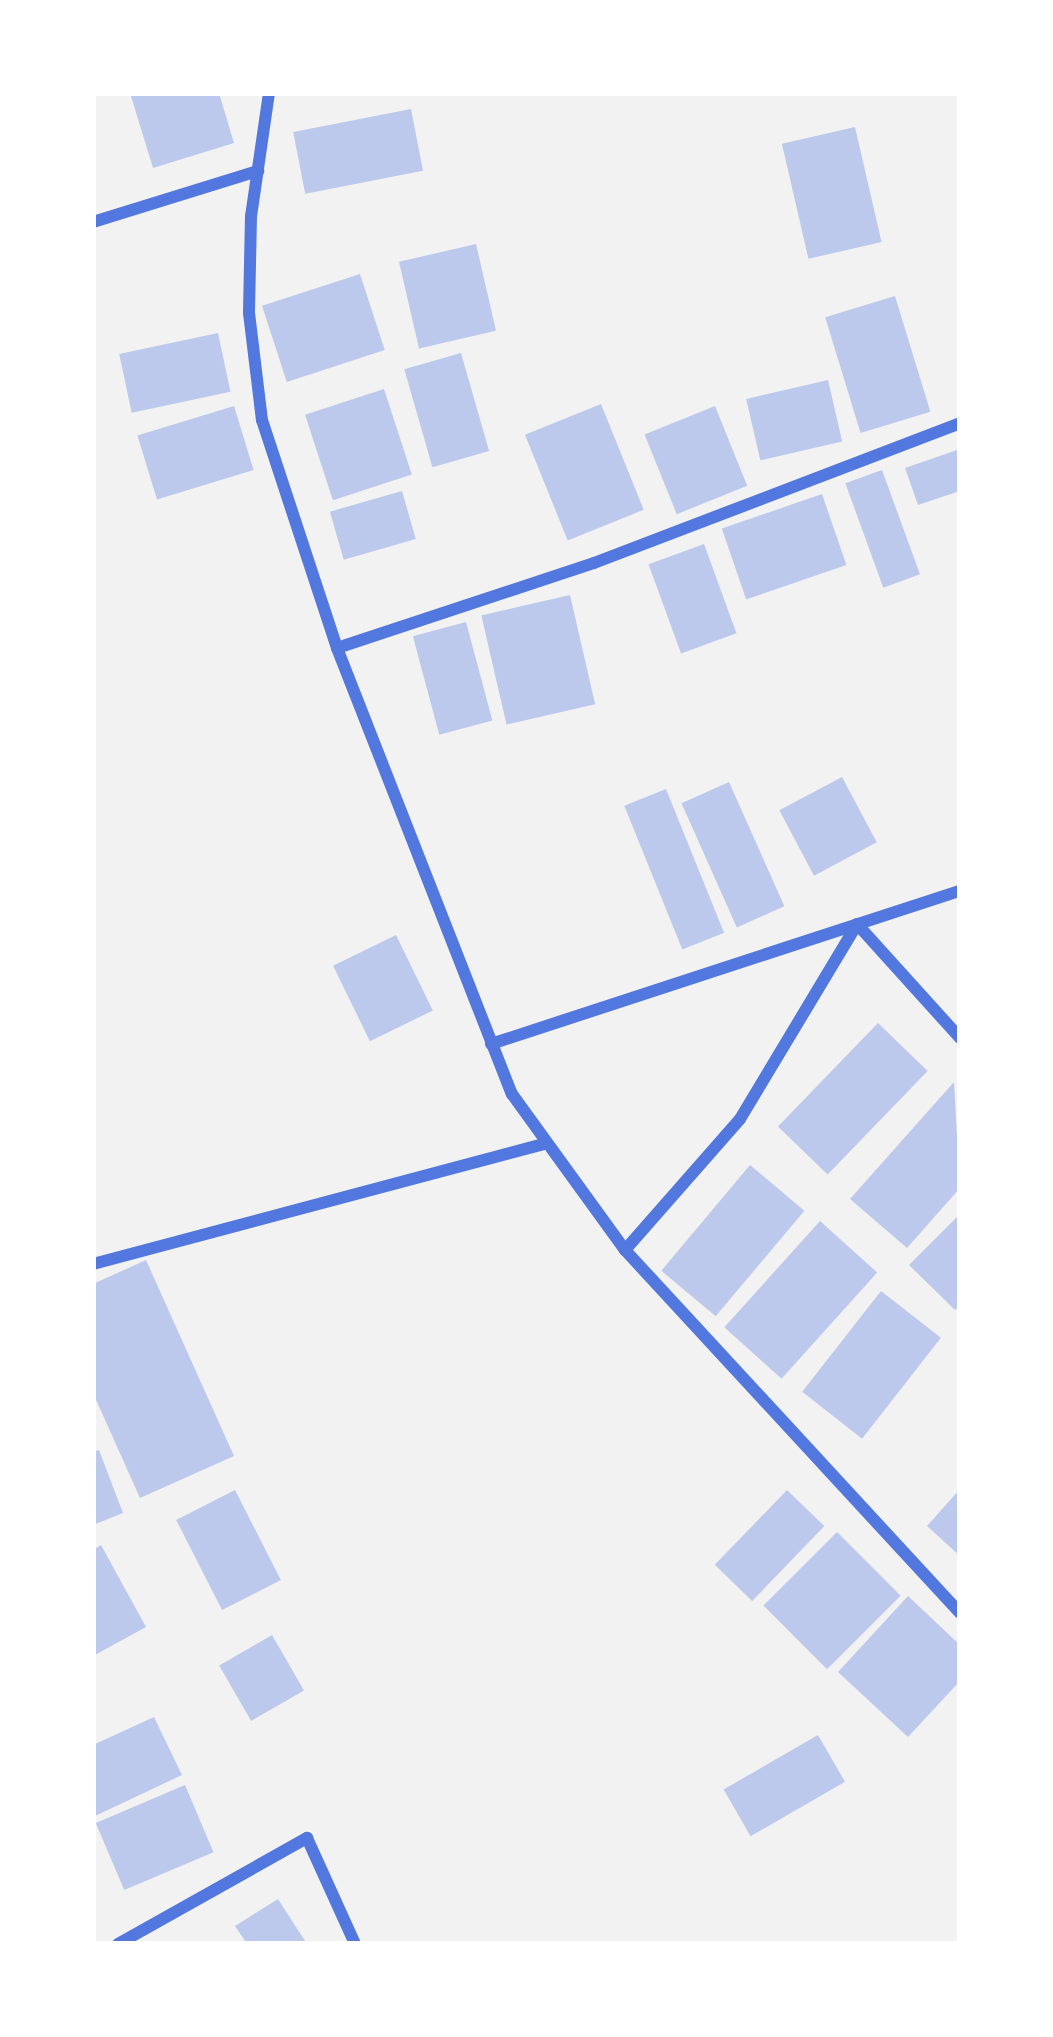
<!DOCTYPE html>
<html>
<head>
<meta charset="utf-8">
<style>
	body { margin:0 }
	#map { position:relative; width:1053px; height:2037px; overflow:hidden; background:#f2f2f2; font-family:Inter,sans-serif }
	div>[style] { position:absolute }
	.building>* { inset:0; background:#bdc9ec; transform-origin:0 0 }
	.minor>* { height:12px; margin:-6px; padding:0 6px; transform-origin:6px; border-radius:6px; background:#5277de }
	span { translate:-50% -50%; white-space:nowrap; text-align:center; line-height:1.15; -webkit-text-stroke:12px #fff; paint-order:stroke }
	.frame { position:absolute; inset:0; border:96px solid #fff; pointer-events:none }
</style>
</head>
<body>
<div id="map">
	<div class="building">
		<div style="clip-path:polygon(130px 93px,219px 93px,234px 143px,153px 168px)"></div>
		<div style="left:411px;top:109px;width:63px;height:120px;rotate:79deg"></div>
		<div style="left:855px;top:127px;width:118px;height:75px;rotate:77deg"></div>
		<div style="left:476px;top:244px;width:89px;height:79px;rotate:77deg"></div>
		<div style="left:360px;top:274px;width:80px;height:103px;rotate:72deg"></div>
		<div style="left:895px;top:296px;width:121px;height:73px;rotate:73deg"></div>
		<div style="left:218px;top:333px;width:60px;height:101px;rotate:78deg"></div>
		<div style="left:461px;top:353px;width:102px;height:59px;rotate:74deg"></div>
		<div style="left:828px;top:380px;width:63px;height:84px;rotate:77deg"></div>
		<div style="left:384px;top:389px;width:90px;height:83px;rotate:72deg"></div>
		<div style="left:601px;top:404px;width:114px;height:82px;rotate:68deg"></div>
		<div style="left:234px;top:406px;width:67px;height:101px;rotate:73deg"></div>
		<div style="left:715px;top:406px;width:86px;height:76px;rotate:68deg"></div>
		<div style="clip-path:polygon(960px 449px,960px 491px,918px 505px,905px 468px)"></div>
		<div style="left:882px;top:470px;width:111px;height:39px;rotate:70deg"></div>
		<div style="left:402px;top:491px;width:50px;height:75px;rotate:74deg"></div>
		<div style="left:822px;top:494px;width:75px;height:106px;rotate:71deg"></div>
		<div style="left:704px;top:544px;width:95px;height:59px;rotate:70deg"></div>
		<div style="left:570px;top:595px;width:112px;height:91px;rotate:77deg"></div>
		<div style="left:466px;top:622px;width:102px;height:55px;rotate:75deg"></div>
		<div style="left:842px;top:777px;width:74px;height:71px;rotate:62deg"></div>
		<div style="left:729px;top:782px;width:136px;height:52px;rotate:66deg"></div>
		<div style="left:666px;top:789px;width:155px;height:45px;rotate:68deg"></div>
		<div style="left:396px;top:935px;width:84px;height:70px;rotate:64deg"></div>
		<div style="left:878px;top:1023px;width:69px;height:144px;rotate:44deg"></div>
		<div style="clip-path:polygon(954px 1082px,960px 1188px,907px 1248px,850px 1199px)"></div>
		<div style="left:750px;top:1165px;width:71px;height:138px;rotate:40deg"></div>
		<div style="clip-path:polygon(960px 1214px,960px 1305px,955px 1310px,909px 1265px)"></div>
		<div style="left:820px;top:1221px;width:77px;height:143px;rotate:42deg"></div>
		<div style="clip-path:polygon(146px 1260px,234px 1456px,140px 1498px,93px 1393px,93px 1284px)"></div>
		<div style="left:881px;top:1291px;width:76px;height:128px;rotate:38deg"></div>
		<div style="clip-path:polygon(99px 1450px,123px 1513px,93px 1525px,93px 1452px)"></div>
		<div style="clip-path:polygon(960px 1489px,960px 1556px,927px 1526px)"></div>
		<div style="left:235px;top:1490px;width:101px;height:66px;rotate:63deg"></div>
		<div style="left:787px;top:1490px;width:52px;height:104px;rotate:44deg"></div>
		<div style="left:837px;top:1532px;width:90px;height:104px;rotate:45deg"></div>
		<div style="clip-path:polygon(101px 1545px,146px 1627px,93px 1656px,93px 1550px)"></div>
		<div style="clip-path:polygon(908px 1596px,960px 1645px,960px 1681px,908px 1737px,838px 1672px)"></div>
		<div style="left:272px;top:1635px;width:64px;height:61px;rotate:60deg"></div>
		<div style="clip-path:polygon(154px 1717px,182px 1775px,95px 1816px,93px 1745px)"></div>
		<div style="left:818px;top:1735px;width:54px;height:109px;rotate:60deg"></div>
		<div style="left:185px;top:1785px;width:73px;height:97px;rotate:67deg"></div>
		<div style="clip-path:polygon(278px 1899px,307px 1944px,247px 1944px,235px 1926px)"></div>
	</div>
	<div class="minor">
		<div style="left:269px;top:93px;width:124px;rotate:98.3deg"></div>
		<div style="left:251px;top:216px;width:97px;rotate:91.2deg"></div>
		<div style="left:249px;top:313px;width:108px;rotate:83.1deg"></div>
		<div style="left:262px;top:420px;width:240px;rotate:71.8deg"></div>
		<div style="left:337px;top:648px;width:479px;rotate:68.6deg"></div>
		<div style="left:512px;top:1094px;width:193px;rotate:54.1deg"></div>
		<div style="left:625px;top:1250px;width:494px;rotate:47.3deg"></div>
		<div style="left:93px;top:222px;width:173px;rotate:-17.2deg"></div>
		<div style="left:337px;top:648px;width:271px;rotate:-18.3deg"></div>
		<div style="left:594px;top:563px;width:392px;rotate:-20.9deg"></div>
		<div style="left:491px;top:1044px;width:493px;rotate:-18.1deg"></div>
		<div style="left:625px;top:1250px;width:174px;rotate:-48.7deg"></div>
		<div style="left:740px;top:1119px;width:227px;rotate:-59deg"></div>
		<div style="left:857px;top:924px;width:154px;rotate:47.9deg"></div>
		<div style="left:93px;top:1264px;width:468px;rotate:-14.9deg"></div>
		<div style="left:118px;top:1944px;width:217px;rotate:-29.3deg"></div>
		<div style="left:307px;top:1838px;width:116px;rotate:65.6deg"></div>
	</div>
	<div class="frame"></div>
</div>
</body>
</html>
